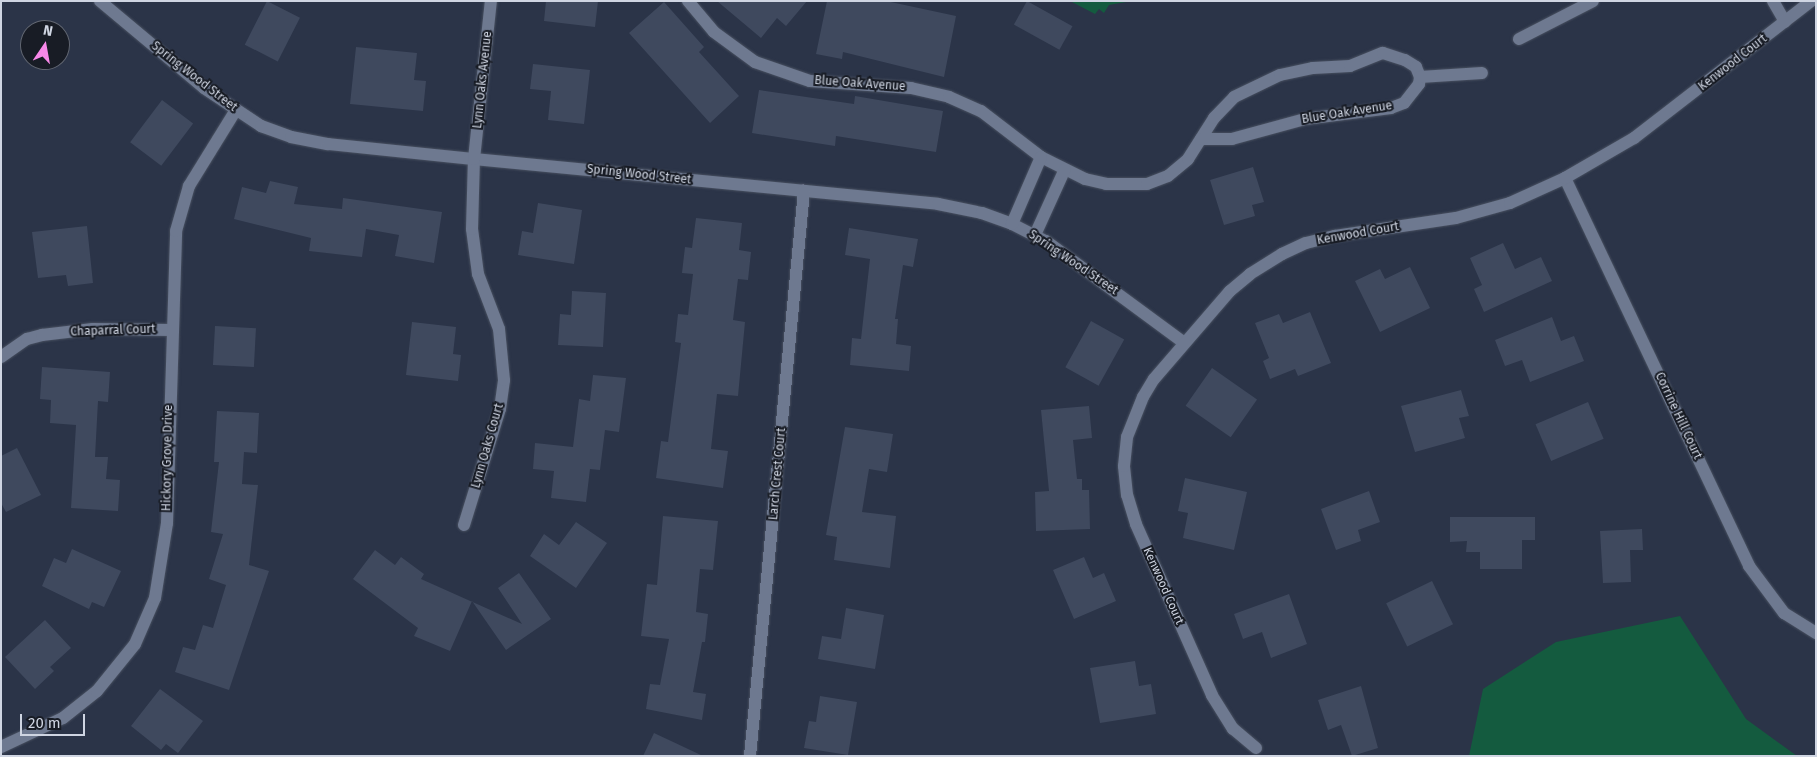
<!DOCTYPE html>
<html>
<head>
<meta charset="utf-8">
<style>
	body { margin:0 }
	#map { position:relative; width:1817px; height:757px; overflow:hidden; background:#2b3448; font-family:"Fira Sans",sans-serif }
	div>[style] { position:absolute }
	.green>* { inset:0; background:#145b3f }
	.building>* { inset:0; background:#3f495e; transform-origin:0 0 }
	.roads { filter:drop-shadow(0 0 1px #485060) drop-shadow(0 0 1px #485060) }
	.minor>* { height:12px; margin:-6px; padding:0 6px; transform-origin:6px; border-radius:6px; background:#6e7990 }
	span { translate:-50% -50%; white-space:nowrap; text-align:center; line-height:1.15; -webkit-text-stroke:4px #181c25; paint-order:stroke }
	.street-label { font-size:12px; color:#cfd5e2 }
	.frame { position:absolute; inset:0; border:2px solid #cfd5e2; pointer-events:none }
	.north { position:absolute; left:20px; top:20px; width:50px; height:50px; box-sizing:border-box; background:#181c25; border:1px solid #616671; border-radius:50%; rotate:12deg; font-size:14px; font-weight:700; line-height:20px; text-align:center; color:#cfd5e2 }
	.north::after { content:''; display:block; margin:auto; width:18px; height:22px; background:#f888e9; clip-path:polygon(50% 0,100% 100%,50% 72%,0 100%) }
	.scale { position:absolute; left:20px; top:714px; width:65px; height:22px; box-sizing:border-box; border:2px solid #cfd5e2; border-top:0; padding-left:6px; font-size:15px; line-height:18px; white-space:nowrap; color:#cfd5e2; -webkit-text-stroke:4px #181c25; paint-order:stroke }
</style>
</head>
<body>
<div id="map">
	<div class="green">
		<div style="clip-path:polygon(1070px 1px,1132px 1px,1109px 5px,1104px 13px,1099px 9px,1095px 14px)"></div>
		<div style="clip-path:polygon(1680px 616px,1746px 719px,1797px 756px,1469px 756px,1483px 689px,1556px 642px)"></div>
	</div>
	<div class="building">
		<div style="left:267px;top:1px;width:37px;height:49px;rotate:27deg"></div>
		<div style="clip-path:polygon(546px 1px,598px 1px,595px 27px,544px 21px)"></div>
		<div style="clip-path:polygon(717px 1px,807px 1px,786px 26px,777px 18px,761px 38px)"></div>
		<div style="clip-path:polygon(827px 1px,886px 1px,956px 16px,944px 77px,843px 52px,842px 59px,816px 54px)"></div>
		<div style="left:1027px;top:1px;width:52px;height:27px;rotate:29deg"></div>
		<div style="clip-path:polygon(664px 2px,704px 47px,699px 52px,739px 96px,710px 123px,629px 33px)"></div>
		<div style="clip-path:polygon(356px 47px,417px 53px,414px 80px,426px 81px,423px 111px,350px 104px)"></div>
		<div style="clip-path:polygon(533px 64px,590px 70px,584px 124px,548px 120px,551px 91px,530px 89px)"></div>
		<div style="clip-path:polygon(759px 90px,854px 104px,855px 96px,943px 111px,936px 152px,836px 136px,835px 146px,752px 133px)"></div>
		<div style="left:162px;top:100px;width:39px;height:53px;rotate:37deg"></div>
		<div style="clip-path:polygon(1253px 167px,1264px 202px,1252px 205px,1255px 216px,1224px 225px,1210px 180px)"></div>
		<div style="clip-path:polygon(270px 181px,298px 187px,294px 204px,342px 209px,343px 198px,442px 212px,434px 263px,395px 256px,399px 235px,366px 229px,362px 257px,309px 251px,311px 238px,234px 219px,242px 187px,266px 193px)"></div>
		<div style="clip-path:polygon(538px 203px,582px 210px,574px 264px,518px 255px,522px 231px,533px 233px)"></div>
		<div style="clip-path:polygon(696px 218px,742px 223px,739px 250px,751px 252px,748px 280px,738px 279px,733px 320px,745px 322px,738px 396px,717px 394px,711px 449px,728px 451px,723px 488px,656px 478px,661px 441px,668px 442px,681px 343px,675px 342px,678px 314px,688px 315px,693px 274px,682px 273px,685px 247px,692px 248px)"></div>
		<div style="clip-path:polygon(87px 226px,93px 283px,68px 286px,66px 275px,38px 278px,32px 232px)"></div>
		<div style="clip-path:polygon(849px 228px,918px 239px,913px 267px,903px 265px,895px 319px,898px 319px,896px 344px,911px 346px,909px 371px,850px 365px,852px 338px,861px 339px,870px 259px,845px 255px)"></div>
		<div style="clip-path:polygon(1503px 243px,1515px 269px,1541px 257px,1552px 281px,1484px 312px,1474px 289px,1482px 285px,1470px 258px)"></div>
		<div style="clip-path:polygon(1410px 267px,1430px 308px,1380px 332px,1355px 281px,1380px 269px,1385px 279px)"></div>
		<div style="clip-path:polygon(572px 291px,606px 293px,603px 347px,558px 345px,560px 314px,571px 315px)"></div>
		<div style="clip-path:polygon(1310px 312px,1331px 363px,1298px 376px,1295px 369px,1270px 379px,1263px 361px,1269px 358px,1255px 323px,1279px 314px,1283px 323px)"></div>
		<div style="clip-path:polygon(1552px 317px,1561px 341px,1574px 336px,1584px 361px,1530px 382px,1522px 360px,1505px 366px,1495px 340px)"></div>
		<div style="left:1091px;top:321px;width:38px;height:53px;rotate:29deg"></div>
		<div style="clip-path:polygon(412px 322px,456px 327px,453px 354px,461px 355px,458px 381px,406px 375px)"></div>
		<div style="left:215px;top:326px;width:41px;height:39px;rotate:3deg"></div>
		<div style="clip-path:polygon(42px 367px,110px 372px,108px 402px,98px 401px,95px 457px,108px 457px,106px 479px,120px 480px,118px 511px,71px 508px,76px 425px,50px 423px,51px 400px,40px 399px)"></div>
		<div style="left:1212px;top:368px;width:55px;height:46px;rotate:35deg"></div>
		<div style="clip-path:polygon(593px 375px,626px 378px,619px 432px,605px 430px,600px 470px,590px 469px,586px 502px,551px 498px,554px 471px,533px 469px,535px 443px,573px 447px,579px 399px,590px 401px)"></div>
		<div style="clip-path:polygon(1461px 390px,1469px 416px,1459px 418px,1465px 438px,1415px 452px,1401px 406px)"></div>
		<div style="left:1588px;top:402px;width:40px;height:57px;rotate:67deg"></div>
		<div style="clip-path:polygon(1089px 406px,1092px 438px,1073px 440px,1077px 479px,1082px 479px,1082px 490px,1089px 490px,1090px 529px,1036px 531px,1035px 492px,1049px 491px,1041px 410px)"></div>
		<div style="clip-path:polygon(217px 411px,259px 413px,257px 453px,244px 452px,242px 484px,258px 485px,249px 565px,269px 571px,229px 690px,175px 672px,183px 647px,195px 650px,203px 625px,213px 628px,226px 585px,209px 579px,223px 534px,211px 532px,219px 462px,214px 462px)"></div>
		<div style="clip-path:polygon(845px 427px,893px 434px,887px 472px,869px 469px,862px 512px,896px 516px,890px 568px,834px 560px,837px 537px,826px 535px)"></div>
		<div style="clip-path:polygon(17px 448px,41px 495px,6px 512px,1px 503px,1px 456px)"></div>
		<div style="clip-path:polygon(1185px 478px,1247px 492px,1234px 550px,1183px 538px,1188px 513px,1178px 511px)"></div>
		<div style="clip-path:polygon(1369px 491px,1380px 522px,1358px 530px,1361px 541px,1336px 550px,1321px 509px)"></div>
		<div style="clip-path:polygon(663px 516px,718px 521px,713px 570px,700px 569px,696px 612px,708px 614px,705px 642px,702px 642px,693px 692px,706px 694px,702px 720px,646px 709px,650px 684px,660px 685px,669px 639px,641px 636px,647px 584px,657px 585px)"></div>
		<div style="clip-path:polygon(1450px 517px,1535px 517px,1535px 540px,1522px 540px,1522px 569px,1480px 569px,1480px 552px,1466px 552px,1467px 541px,1450px 542px)"></div>
		<div style="clip-path:polygon(576px 522px,607px 543px,576px 588px,530px 556px,544px 534px,559px 545px)"></div>
		<div style="clip-path:polygon(1642px 529px,1643px 550px,1630px 550px,1631px 582px,1603px 583px,1600px 531px)"></div>
		<div style="clip-path:polygon(72px 549px,121px 571px,104px 607px,92px 602px,89px 609px,42px 586px,54px 558px,66px 563px)"></div>
		<div style="clip-path:polygon(375px 550px,395px 565px,401px 557px,424px 574px,421px 579px,522px 624px,498px 588px,519px 573px,551px 619px,506px 650px,472px 601px,450px 651px,414px 636px,418px 628px,353px 579px)"></div>
		<div style="clip-path:polygon(1084px 557px,1093px 578px,1104px 573px,1116px 601px,1074px 619px,1053px 570px)"></div>
		<div style="left:1432px;top:581px;width:48px;height:51px;rotate:64deg"></div>
		<div style="clip-path:polygon(1289px 594px,1307px 644px,1271px 658px,1262px 632px,1243px 639px,1234px 614px)"></div>
		<div style="clip-path:polygon(846px 608px,884px 615px,875px 669px,818px 659px,822px 636px,841px 639px)"></div>
		<div style="clip-path:polygon(45px 620px,71px 648px,50px 667px,54px 671px,35px 689px,5px 657px)"></div>
		<div style="clip-path:polygon(1135px 661px,1139px 686px,1151px 684px,1156px 714px,1100px 723px,1090px 668px)"></div>
		<div style="clip-path:polygon(1361px 686px,1378px 748px,1352px 756px,1341px 725px,1328px 730px,1318px 700px)"></div>
		<div style="clip-path:polygon(160px 689px,203px 721px,178px 753px,166px 744px,161px 750px,131px 726px)"></div>
		<div style="clip-path:polygon(820px 696px,857px 702px,848px 755px,804px 748px,809px 721px,816px 722px)"></div>
		<div style="clip-path:polygon(654px 733px,703px 756px,643px 756px)"></div>
	</div>
	<div class="roads">
		<div class="minor">
			<div style="left:100px;top:1px;width:136px;rotate:39.9deg"></div>
			<div style="left:204px;top:88px;width:69px;rotate:33.7deg"></div>
			<div style="left:261px;top:126px;width:32px;rotate:20deg"></div>
			<div style="left:291px;top:137px;width:38px;rotate:11deg"></div>
			<div style="left:328px;top:144px;width:147px;rotate:5.9deg"></div>
			<div style="left:474px;top:159px;width:466px;rotate:5.5deg"></div>
			<div style="left:938px;top:204px;width:45px;rotate:11.6deg"></div>
			<div style="left:982px;top:213px;width:32px;rotate:20deg"></div>
			<div style="left:1012px;top:224px;width:38px;rotate:27deg"></div>
			<div style="left:1046px;top:241px;width:170px;rotate:36.4deg"></div>
			<div style="left:688px;top:1px;width:40px;rotate:50deg"></div>
			<div style="left:714px;top:32px;width:51px;rotate:36.2deg"></div>
			<div style="left:755px;top:62px;width:58px;rotate:19.1deg"></div>
			<div style="left:810px;top:81px;width:101px;rotate:4deg"></div>
			<div style="left:911px;top:88px;width:39px;rotate:13deg"></div>
			<div style="left:949px;top:97px;width:35px;rotate:24deg"></div>
			<div style="left:981px;top:111px;width:76px;rotate:37.5deg"></div>
			<div style="left:1041px;top:157px;width:49px;rotate:26.6deg"></div>
			<div style="left:1085px;top:179px;width:22px;rotate:13deg"></div>
			<div style="left:1106px;top:184px;width:41px"></div>
			<div style="left:1147px;top:184px;width:22px;rotate:-21deg"></div>
			<div style="left:1168px;top:176px;width:26px;rotate:-40deg"></div>
			<div style="left:1188px;top:159px;width:49px;rotate:-57.6deg"></div>
			<div style="left:1214px;top:118px;width:29px;rotate:-46deg"></div>
			<div style="left:1234px;top:97px;width:51px;rotate:-25.6deg"></div>
			<div style="left:1280px;top:75px;width:34px;rotate:-12deg"></div>
			<div style="left:1313px;top:68px;width:37px;rotate:-3deg"></div>
			<div style="left:1350px;top:66px;width:35px;rotate:-22deg"></div>
			<div style="left:1383px;top:53px;width:23px;rotate:18deg"></div>
			<div style="left:1405px;top:60px;width:13px;rotate:32deg"></div>
			<div style="left:1416px;top:67px;width:11px;rotate:68deg"></div>
			<div style="left:1420px;top:77px;width:7px;rotate:98deg"></div>
			<div style="left:1419px;top:84px;width:24px;rotate:128deg"></div>
			<div style="left:1404px;top:103px;width:14px;rotate:159deg"></div>
			<div style="left:1391px;top:108px;width:87px;rotate:172.7deg"></div>
			<div style="left:1305px;top:119px;width:76px;rotate:164.7deg"></div>
			<div style="left:1232px;top:139px;width:31px;rotate:180deg"></div>
			<div style="left:1773px;top:1px;width:24px;rotate:60deg"></div>
			<div style="left:1519px;top:39px;width:83px;rotate:-27.2deg"></div>
			<div style="left:1420px;top:77px;width:62px;rotate:-3.7deg"></div>
			<div style="left:1565px;top:178px;width:429px;rotate:64.6deg"></div>
			<div style="left:1749px;top:566px;width:59px;rotate:53.3deg"></div>
			<div style="left:1784px;top:613px;width:38px;rotate:32deg"></div>
			<div style="left:1012px;top:224px;width:73px;rotate:-66.6deg"></div>
			<div style="left:1035px;top:235px;width:72px;rotate:-65.6deg"></div>
			<div style="left:1px;top:357px;width:32px;rotate:-35deg"></div>
			<div style="left:27px;top:339px;width:16px;rotate:-15deg"></div>
			<div style="left:42px;top:335px;width:51px;rotate:-6.7deg"></div>
			<div style="left:93px;top:329px;width:78px;rotate:0.7deg"></div>
			<div style="left:464px;top:525px;width:121px;rotate:-72.8deg"></div>
			<div style="left:500px;top:409px;width:29px;rotate:-82deg"></div>
			<div style="left:504px;top:380px;width:51px;rotate:-95.6deg"></div>
			<div style="left:499px;top:329px;width:59px;rotate:-110.9deg"></div>
			<div style="left:478px;top:274px;width:45px;rotate:-97.6deg"></div>
			<div style="left:472px;top:229px;width:70px;rotate:-88.4deg"></div>
			<div style="left:474px;top:159px;width:159px;rotate:-83.9deg"></div>
			<div style="left:1px;top:747px;width:68px;rotate:-25.1deg"></div>
			<div style="left:63px;top:718px;width:43px;rotate:-38.5deg"></div>
			<div style="left:97px;top:691px;width:60px;rotate:-51deg"></div>
			<div style="left:135px;top:644px;width:50px;rotate:-66.5deg"></div>
			<div style="left:155px;top:598px;width:76px;rotate:-80.9deg"></div>
			<div style="left:167px;top:523px;width:292px;rotate:-88.2deg"></div>
			<div style="left:176px;top:231px;width:47px;rotate:-73.9deg"></div>
			<div style="left:189px;top:186px;width:89px;rotate:-58.3deg"></div>
			<div style="left:1256px;top:748px;width:30px;rotate:-140deg"></div>
			<div style="left:1233px;top:729px;width:40px;rotate:-122deg"></div>
			<div style="left:1212px;top:695px;width:187px;rotate:-114deg"></div>
			<div style="left:1136px;top:524px;width:30px;rotate:-107deg"></div>
			<div style="left:1127px;top:495px;width:29px;rotate:-96deg"></div>
			<div style="left:1124px;top:466px;width:29px;rotate:-84deg"></div>
			<div style="left:1127px;top:437px;width:43px;rotate:-68.2deg"></div>
			<div style="left:1143px;top:397px;width:21px;rotate:-59deg"></div>
			<div style="left:1154px;top:379px;width:116px;rotate:-49.2deg"></div>
			<div style="left:1230px;top:291px;width:26px;rotate:-40deg"></div>
			<div style="left:1250px;top:274px;width:38px;rotate:-32deg"></div>
			<div style="left:1282px;top:254px;width:26px;rotate:-25deg"></div>
			<div style="left:1306px;top:243px;width:30px;rotate:-14deg"></div>
			<div style="left:1335px;top:236px;width:122px;rotate:-8.5deg"></div>
			<div style="left:1456px;top:218px;width:56px;rotate:-15.5deg"></div>
			<div style="left:1510px;top:203px;width:60px;rotate:-24.4deg"></div>
			<div style="left:1565px;top:178px;width:80px;rotate:-30.1deg"></div>
			<div style="left:1634px;top:138px;width:224px;rotate:-37.7deg"></div>
			<div style="left:750px;top:756px;width:568px;rotate:-84.54deg"></div>
		</div>
	</div>
	<div class="street-label">
		<span style="left:1733px;top:63px;rotate:-38deg">Kenwood Court</span>
		<span style="left:194px;top:77px;rotate:38deg">Spring Wood Street</span>
		<span style="left:483px;top:80px;rotate:-84deg">Lynn Oaks Avenue</span>
		<span style="left:860px;top:84px;rotate:4deg">Blue Oak Avenue</span>
		<span style="left:1347px;top:113px;rotate:-9deg">Blue Oak Avenue</span>
		<span style="left:639px;top:175px;rotate:6deg">Spring Wood Street</span>
		<span style="left:1358px;top:234px;rotate:-10deg">Kenwood Court</span>
		<span style="left:1073px;top:263px;rotate:34deg">Spring Wood Street</span>
		<span style="left:113px;top:331px;rotate:-2deg">Chaparral Court</span>
		<span style="left:1678px;top:416px;rotate:65deg">Corrine Hill Court</span>
		<span style="left:488px;top:446px;rotate:-74deg">Lynn Oaks Court</span>
		<span style="left:168px;top:458px;rotate:-89deg">Hickory Grove Drive</span>
		<span style="left:778px;top:474px;rotate:-85deg">Larch Crest Court</span>
		<span style="left:1163px;top:586px;rotate:66deg">Kenwood Court</span>
	</div>
	<div class="frame"></div>
	<div class="north">N</div>
	<div class="scale">20 m</div>
</div>
</body>
</html>
